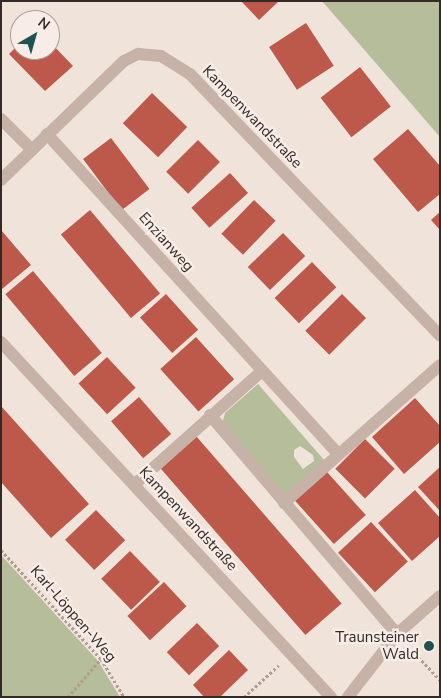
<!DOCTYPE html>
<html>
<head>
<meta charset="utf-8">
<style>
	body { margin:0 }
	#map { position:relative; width:441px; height:698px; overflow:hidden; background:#efe3da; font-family:"Nunito Sans",sans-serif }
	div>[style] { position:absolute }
	.green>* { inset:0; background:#b6bd9b }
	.building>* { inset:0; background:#bd594b; transform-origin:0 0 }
	.path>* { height:3px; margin-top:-1.5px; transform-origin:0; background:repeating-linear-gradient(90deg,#b29c92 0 2.5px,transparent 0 5px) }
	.street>* { height:12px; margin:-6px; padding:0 6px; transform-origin:6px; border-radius:6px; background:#c6b2a7 }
	.dots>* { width:14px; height:14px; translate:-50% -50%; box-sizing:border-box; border:2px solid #f7ede6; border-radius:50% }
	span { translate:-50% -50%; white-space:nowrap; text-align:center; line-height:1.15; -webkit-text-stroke:5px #f7ede6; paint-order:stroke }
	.street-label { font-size:15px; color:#332a27 }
	.poi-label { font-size:15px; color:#332a27 }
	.right { translate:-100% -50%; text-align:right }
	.frame { position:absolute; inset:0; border:2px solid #332a27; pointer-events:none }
	.north { position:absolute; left:10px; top:10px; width:50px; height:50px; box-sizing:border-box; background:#f7ede6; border:1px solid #a99f9a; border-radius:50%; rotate:38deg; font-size:14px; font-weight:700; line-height:20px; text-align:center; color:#332a27 }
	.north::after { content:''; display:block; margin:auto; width:18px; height:22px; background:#20524f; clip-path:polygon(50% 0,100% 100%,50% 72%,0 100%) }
</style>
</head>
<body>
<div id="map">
	<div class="green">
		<div style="clip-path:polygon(322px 1px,440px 1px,440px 137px)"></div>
		<div style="clip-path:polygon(evenodd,258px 384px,325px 461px,284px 503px,221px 428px,225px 413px,258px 384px,300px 446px,313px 455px,314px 461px,303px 469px,294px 457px,294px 450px,300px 446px)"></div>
		<div style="clip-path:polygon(1px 555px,98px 661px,120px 697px,1px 697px)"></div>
	</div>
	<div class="building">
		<div style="clip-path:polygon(241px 1px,279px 1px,259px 20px)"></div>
		<div style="left:306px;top:23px;width:51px;height:44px;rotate:57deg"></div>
		<div style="clip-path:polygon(50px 42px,73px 66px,45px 91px,9px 54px,20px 43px,20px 50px,50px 50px)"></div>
		<div style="left:360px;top:67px;width:50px;height:50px;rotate:52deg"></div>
		<div style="left:152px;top:93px;width:49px;height:42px;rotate:44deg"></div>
		<div style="clip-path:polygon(408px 129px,440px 166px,440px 194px,418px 212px,373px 159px)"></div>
		<div style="left:111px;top:138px;width:64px;height:35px;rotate:53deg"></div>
		<div style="left:198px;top:140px;width:31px;height:45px;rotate:45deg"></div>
		<div style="left:230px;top:173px;width:27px;height:52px;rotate:48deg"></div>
		<div style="left:254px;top:200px;width:30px;height:47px;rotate:44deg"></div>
		<div style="left:90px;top:210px;width:109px;height:38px;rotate:50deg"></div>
		<div style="clip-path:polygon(440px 212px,440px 230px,431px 220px)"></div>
		<div style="clip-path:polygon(1px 230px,31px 265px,2px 289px,1px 287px)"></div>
		<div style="left:283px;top:233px;width:32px;height:49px;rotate:46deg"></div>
		<div style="left:312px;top:262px;width:35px;height:52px;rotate:46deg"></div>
		<div style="left:33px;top:271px;width:107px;height:36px;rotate:50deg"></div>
		<div style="left:166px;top:294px;width:48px;height:35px;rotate:48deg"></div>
		<div style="left:342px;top:294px;width:34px;height:52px;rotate:45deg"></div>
		<div style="left:196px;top:337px;width:57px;height:48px;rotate:48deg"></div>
		<div style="left:107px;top:357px;width:42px;height:39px;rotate:47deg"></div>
		<div style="left:139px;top:397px;width:49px;height:37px;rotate:49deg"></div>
		<div style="clip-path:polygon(415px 398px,440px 426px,440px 442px,404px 474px,372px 437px)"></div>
		<div style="clip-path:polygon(1px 406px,89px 504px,51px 538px,1px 482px)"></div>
		<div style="left:196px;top:436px;width:222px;height:48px;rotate:49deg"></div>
		<div style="left:365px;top:439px;width:42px;height:42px;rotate:45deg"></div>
		<div style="clip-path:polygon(440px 467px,440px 511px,418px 487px)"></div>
		<div style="left:327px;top:472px;width:58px;height:43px;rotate:48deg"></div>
		<div style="clip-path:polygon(415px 490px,440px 518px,440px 536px,412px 561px,378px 523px)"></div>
		<div style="left:96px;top:510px;width:42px;height:43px;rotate:46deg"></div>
		<div style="left:371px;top:522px;width:54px;height:45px;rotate:47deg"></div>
		<div style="left:130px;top:551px;width:43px;height:40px;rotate:46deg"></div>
		<div style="left:164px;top:582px;width:33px;height:50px;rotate:47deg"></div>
		<div style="left:197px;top:623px;width:32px;height:42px;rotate:46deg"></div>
		<div style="clip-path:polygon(229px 650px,248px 670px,220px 697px,204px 697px,193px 685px)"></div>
	</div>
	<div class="path">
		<div style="left:1px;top:550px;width:148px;rotate:47.5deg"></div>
		<div style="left:101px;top:659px;width:44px;rotate:58.8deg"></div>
		<div style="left:408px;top:646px;width:47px;rotate:46.7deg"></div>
		<div style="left:68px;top:697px;width:50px;rotate:-49deg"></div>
		<div style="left:244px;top:697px;width:47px;rotate:-42.4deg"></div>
	</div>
	<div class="street">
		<div style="left:1px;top:119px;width:44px;rotate:45deg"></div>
		<div style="left:47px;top:134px;width:433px;rotate:47.7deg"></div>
		<div style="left:1px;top:180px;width:171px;rotate:-44.1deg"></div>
		<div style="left:124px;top:61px;width:16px;rotate:-27deg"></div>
		<div style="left:138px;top:54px;width:23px;rotate:5deg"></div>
		<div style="left:161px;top:56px;width:34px;rotate:32deg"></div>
		<div style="left:190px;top:74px;width:362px;rotate:46.3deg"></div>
		<div style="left:1px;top:342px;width:485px;rotate:47.1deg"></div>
		<div style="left:210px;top:415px;width:288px;rotate:49.5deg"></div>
		<div style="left:134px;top:485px;width:170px;rotate:-41.7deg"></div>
		<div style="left:284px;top:503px;width:208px;rotate:-41.5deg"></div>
		<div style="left:348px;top:697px;width:80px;rotate:-52.1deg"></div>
		<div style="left:397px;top:634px;width:57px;rotate:-41.5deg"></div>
	</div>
	<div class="dots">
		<div style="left:429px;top:646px;background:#20524f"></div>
	</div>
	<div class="street-label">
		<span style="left:252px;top:117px;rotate:46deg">Kampenwandstraße</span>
		<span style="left:166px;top:242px;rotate:48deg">Enzianweg</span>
		<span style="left:188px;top:519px;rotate:47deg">Kampenwandstraße</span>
		<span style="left:73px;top:614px;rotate:49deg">Karl-Löppen-Weg</span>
	</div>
	<div class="poi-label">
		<span class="right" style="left:419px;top:646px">Traunsteiner<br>Wald</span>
	</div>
	<div class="frame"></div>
	<div class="north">N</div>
</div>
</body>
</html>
